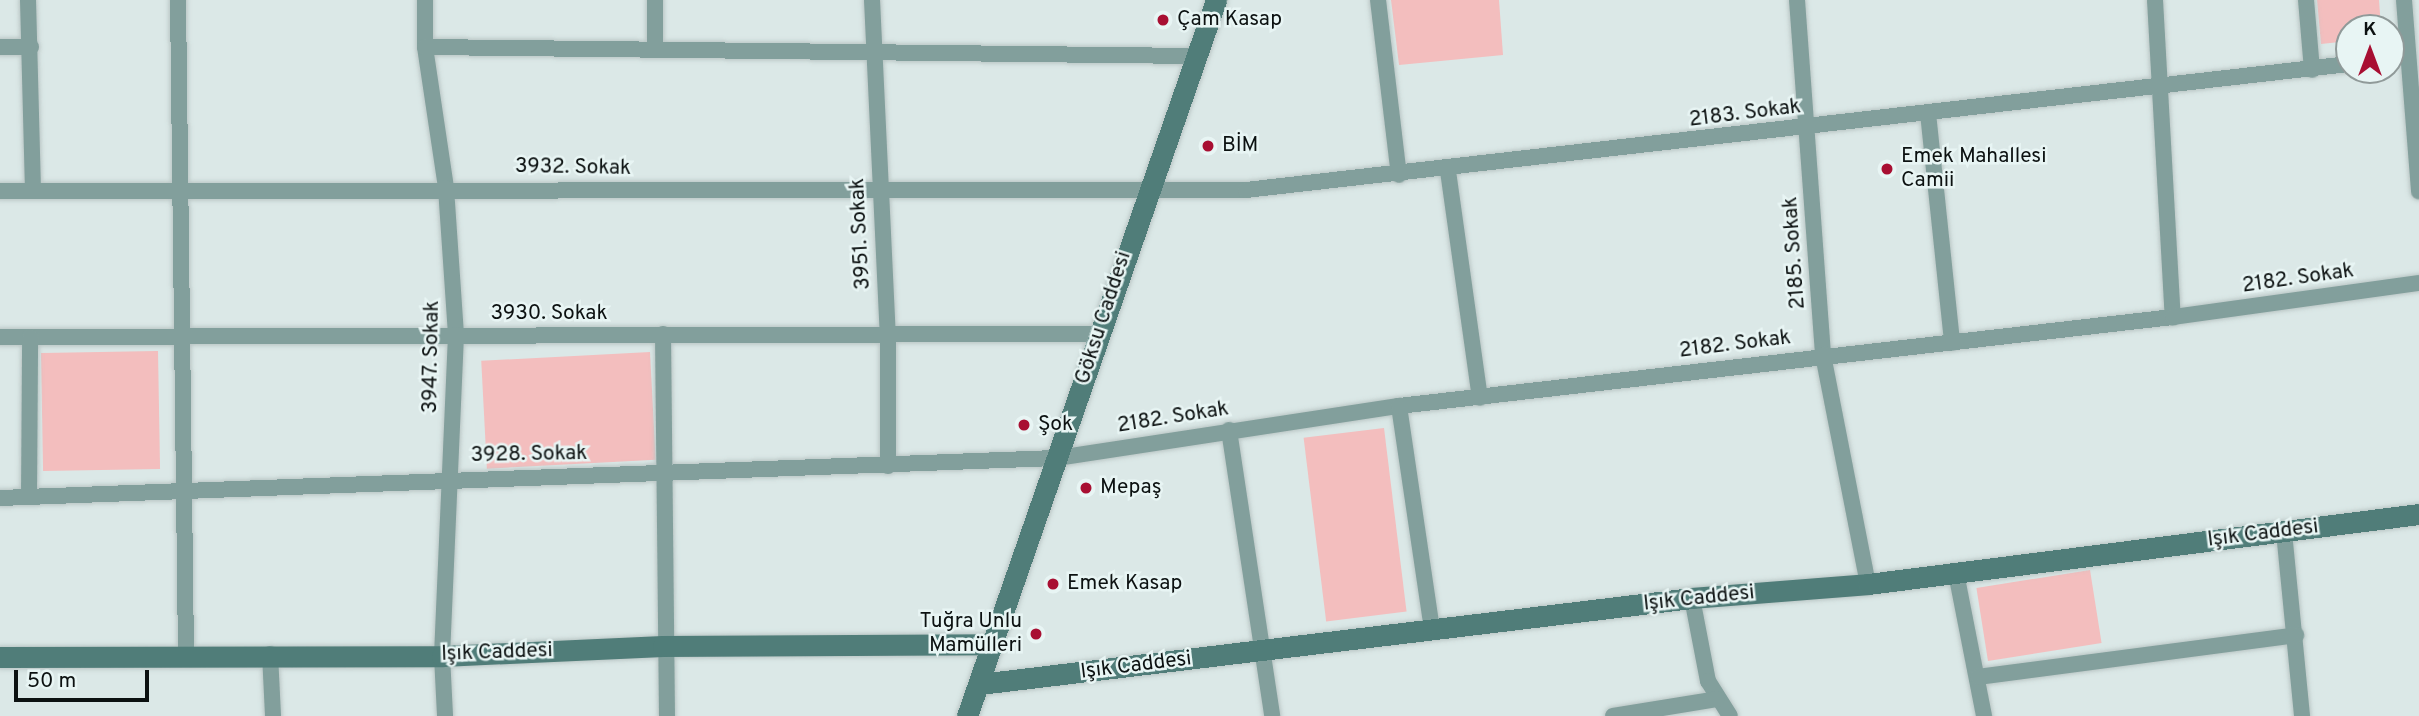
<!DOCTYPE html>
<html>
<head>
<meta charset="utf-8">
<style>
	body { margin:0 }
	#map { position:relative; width:2419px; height:716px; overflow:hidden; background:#dbe8e7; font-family:Overpass,sans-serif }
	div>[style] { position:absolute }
	.green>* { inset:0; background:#f3bebe; transform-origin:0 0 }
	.roads { filter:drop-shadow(0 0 2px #bac6c5) drop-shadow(0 0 2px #bac6c5) }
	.street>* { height:16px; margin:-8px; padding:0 8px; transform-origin:8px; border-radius:8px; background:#829f9c }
	.secondary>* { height:21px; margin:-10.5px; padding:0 10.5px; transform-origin:10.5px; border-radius:10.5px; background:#507d79 }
	.dots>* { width:19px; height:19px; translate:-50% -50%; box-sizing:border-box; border:4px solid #e8f5f4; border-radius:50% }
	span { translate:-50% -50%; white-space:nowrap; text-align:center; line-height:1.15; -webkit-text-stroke:5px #e8f5f4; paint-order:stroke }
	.poi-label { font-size:21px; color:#0c1111 }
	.left { translate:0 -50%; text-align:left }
	.right { translate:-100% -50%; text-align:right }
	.street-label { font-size:21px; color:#0c1111 }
	.north { position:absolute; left:2335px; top:14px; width:70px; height:70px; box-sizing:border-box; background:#e8f5f4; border:2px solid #909a99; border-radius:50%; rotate:0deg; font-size:19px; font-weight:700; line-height:28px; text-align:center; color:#0c1111 }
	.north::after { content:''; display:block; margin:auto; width:24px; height:32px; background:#a80f32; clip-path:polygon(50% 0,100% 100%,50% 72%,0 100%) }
	.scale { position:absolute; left:14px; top:670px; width:135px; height:32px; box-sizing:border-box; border:4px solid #0c1111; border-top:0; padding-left:9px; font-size:21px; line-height:24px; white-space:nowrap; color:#0c1111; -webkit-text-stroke:5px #e8f5f4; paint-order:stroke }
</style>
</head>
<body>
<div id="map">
	<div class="green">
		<div style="clip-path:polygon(1391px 0,1499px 0,1503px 55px,1399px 65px)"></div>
		<div style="clip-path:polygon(2317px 0,2379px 0,2381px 28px,2349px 28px,2349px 41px,2321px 44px)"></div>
		<div style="left:158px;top:351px;width:118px;height:117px;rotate:89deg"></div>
		<div style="left:650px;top:352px;width:108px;height:169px;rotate:87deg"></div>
		<div style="left:1384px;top:428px;width:185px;height:81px;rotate:83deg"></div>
		<div style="left:2090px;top:570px;width:74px;height:115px;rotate:81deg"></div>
	</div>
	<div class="roads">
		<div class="street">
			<div style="left:28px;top:0;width:191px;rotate:88.5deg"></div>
			<div style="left:178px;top:0;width:656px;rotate:89.3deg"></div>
			<div style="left:425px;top:0;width:47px;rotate:90deg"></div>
			<div style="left:425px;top:47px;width:143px;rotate:81.5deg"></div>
			<div style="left:446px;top:188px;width:147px;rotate:86.1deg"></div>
			<div style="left:456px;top:335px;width:321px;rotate:92.5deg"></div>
			<div style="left:442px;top:656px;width:60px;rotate:87.1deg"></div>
			<div style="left:655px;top:0;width:50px;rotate:90deg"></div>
			<div style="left:872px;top:0;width:335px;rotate:87.3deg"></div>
			<div style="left:888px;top:335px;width:131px;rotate:90deg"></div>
			<div style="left:1378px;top:0;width:176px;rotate:83.2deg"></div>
			<div style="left:1797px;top:0;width:356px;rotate:85.8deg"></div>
			<div style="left:1823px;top:355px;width:233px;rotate:78.9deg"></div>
			<div style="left:2155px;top:0;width:318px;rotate:86.8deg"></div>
			<div style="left:2306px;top:0;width:70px;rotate:85.1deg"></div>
			<div style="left:2404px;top:0;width:192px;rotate:85.5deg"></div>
			<div style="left:0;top:47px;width:31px"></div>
			<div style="left:425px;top:47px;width:771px;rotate:0.67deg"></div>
			<div style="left:1928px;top:113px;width:231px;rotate:84deg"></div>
			<div style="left:1448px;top:171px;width:229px;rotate:82deg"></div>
			<div style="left:0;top:191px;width:1246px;rotate:-0.05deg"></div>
			<div style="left:1246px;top:190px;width:1110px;rotate:-6.52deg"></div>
			<div style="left:663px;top:334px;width:382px;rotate:89.4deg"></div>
			<div style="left:0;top:337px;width:1099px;rotate:-0.16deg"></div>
			<div style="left:1399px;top:406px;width:225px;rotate:81.6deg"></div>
			<div style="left:1229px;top:430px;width:289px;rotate:81.4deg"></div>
			<div style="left:29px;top:497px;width:160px;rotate:-89.6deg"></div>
			<div style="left:0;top:498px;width:1059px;rotate:-2.17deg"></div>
			<div style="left:1058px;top:458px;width:345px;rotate:-8.7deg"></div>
			<div style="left:1399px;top:406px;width:779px;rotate:-6.56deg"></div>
			<div style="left:2173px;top:317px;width:248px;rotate:-7.9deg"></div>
			<div style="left:2284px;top:532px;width:185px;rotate:84.4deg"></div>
			<div style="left:1956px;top:573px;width:146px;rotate:78.9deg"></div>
			<div style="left:1692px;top:598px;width:85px;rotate:79.1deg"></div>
			<div style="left:1708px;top:681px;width:41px;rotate:57.8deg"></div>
			<div style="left:270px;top:654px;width:62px;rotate:87.2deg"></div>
			<div style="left:1978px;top:677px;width:321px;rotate:-7.5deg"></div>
			<div style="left:1613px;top:716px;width:105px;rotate:-9.3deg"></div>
		</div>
		<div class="secondary">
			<div style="left:0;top:657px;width:442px;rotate:-0.1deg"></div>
			<div style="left:442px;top:656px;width:221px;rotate:-2.6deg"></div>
			<div style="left:663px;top:646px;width:331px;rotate:-0.3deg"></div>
			<div style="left:980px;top:684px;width:717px;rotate:-6.89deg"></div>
			<div style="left:1692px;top:598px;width:177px;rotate:-4.5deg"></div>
			<div style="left:1868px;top:584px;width:555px;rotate:-7.24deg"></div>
			<div style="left:967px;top:716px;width:758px;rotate:-70.82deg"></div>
		</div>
	</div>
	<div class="dots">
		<div style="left:1163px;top:20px;background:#a80f32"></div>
		<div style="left:1208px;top:146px;background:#a80f32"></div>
		<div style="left:1887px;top:169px;background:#a80f32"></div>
		<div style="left:1024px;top:425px;background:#a80f32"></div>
		<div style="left:1086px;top:488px;background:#a80f32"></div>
		<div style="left:1053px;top:584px;background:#a80f32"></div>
		<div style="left:1036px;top:634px;background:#a80f32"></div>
	</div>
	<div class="poi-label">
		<span class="left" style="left:1177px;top:20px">Çam Kasap</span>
		<span class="left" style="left:1222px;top:146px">BİM</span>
		<span class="left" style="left:1901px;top:169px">Emek Mahallesi<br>Camii</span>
		<span class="left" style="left:1038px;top:425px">Şok</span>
		<span class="left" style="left:1100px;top:488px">Mepaş</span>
		<span class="left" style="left:1067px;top:584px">Emek Kasap</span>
		<span class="right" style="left:1022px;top:634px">Tuğra Unlu<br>Mamülleri</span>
	</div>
	<div class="street-label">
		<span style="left:1745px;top:114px;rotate:-7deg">2183. Sokak</span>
		<span style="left:573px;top:168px;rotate:1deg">3932. Sokak</span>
		<span style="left:861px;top:234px;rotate:-93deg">3951. Sokak</span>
		<span style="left:1795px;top:253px;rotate:-94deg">2185. Sokak</span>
		<span style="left:2298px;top:279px;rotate:-8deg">2182. Sokak</span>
		<span style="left:549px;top:314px">3930. Sokak</span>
		<span style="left:1104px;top:318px;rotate:-72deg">Göksu Caddesi</span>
		<span style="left:1735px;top:345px;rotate:-7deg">2182. Sokak</span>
		<span style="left:432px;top:357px;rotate:-89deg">3947. Sokak</span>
		<span style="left:1173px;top:418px;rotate:-9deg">2182. Sokak</span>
		<span style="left:529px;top:455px;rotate:-1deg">3928. Sokak</span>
		<span style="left:2263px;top:534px;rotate:-7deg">Işık Caddesi</span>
		<span style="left:1699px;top:599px;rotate:-6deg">Işık Caddesi</span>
		<span style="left:497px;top:653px;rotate:-2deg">Işık Caddesi</span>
		<span style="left:1136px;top:666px;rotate:-7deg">Işık Caddesi</span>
	</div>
	<div class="north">K</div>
	<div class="scale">50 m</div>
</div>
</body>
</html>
